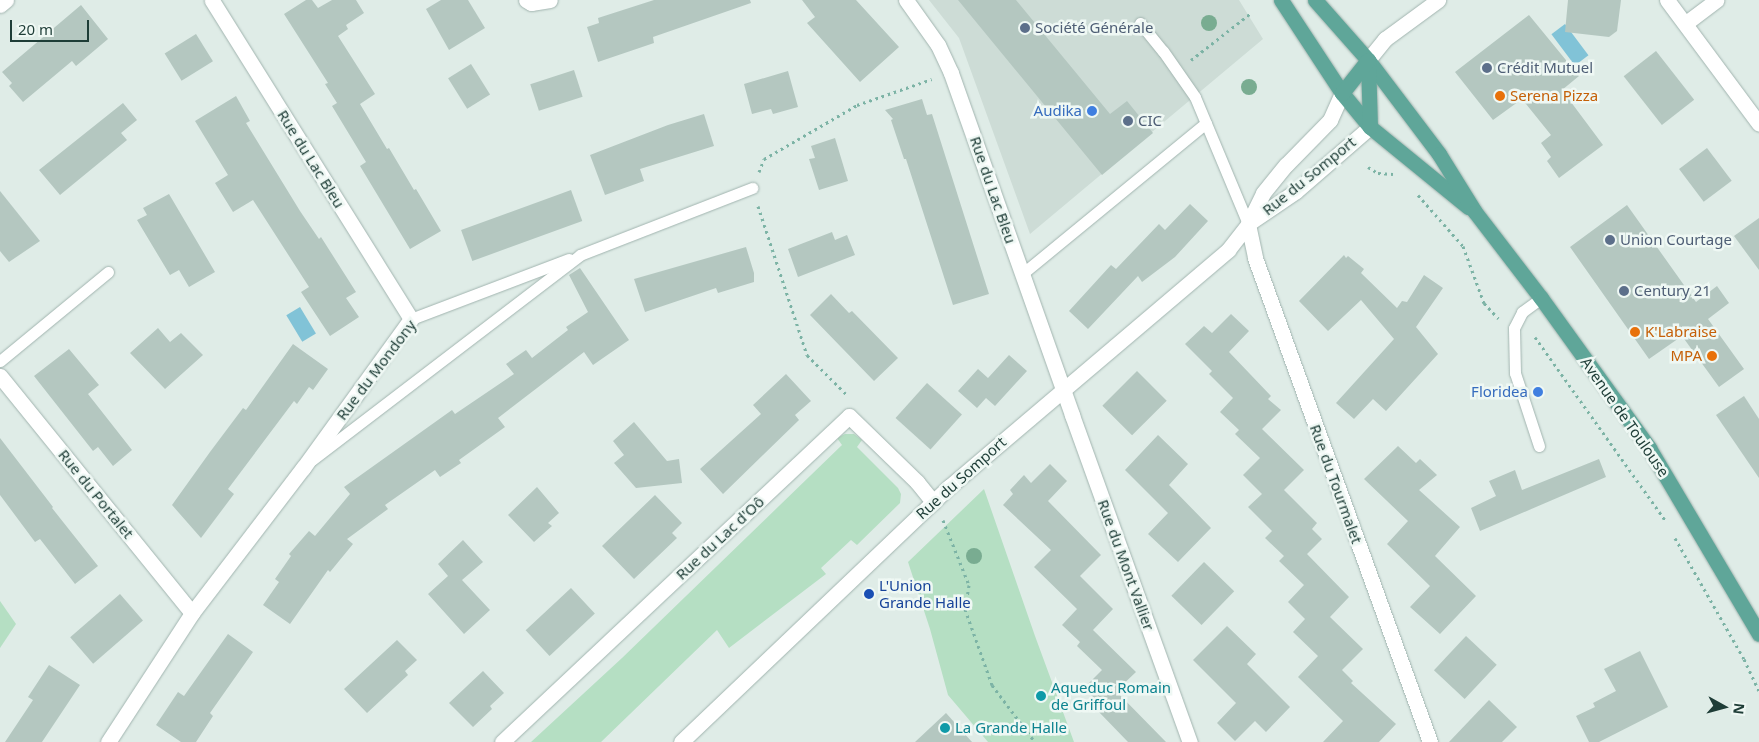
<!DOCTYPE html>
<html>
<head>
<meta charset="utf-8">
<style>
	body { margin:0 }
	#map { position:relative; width:1759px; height:742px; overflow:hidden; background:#dfece7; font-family:"Noto Sans",sans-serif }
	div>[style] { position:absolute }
	.built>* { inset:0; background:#cddcd6 }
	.green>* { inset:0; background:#b5dfc3 }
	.water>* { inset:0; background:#81c3d7; transform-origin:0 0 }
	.building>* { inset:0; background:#b4c7c0; transform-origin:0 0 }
	.path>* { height:3px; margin-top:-1.5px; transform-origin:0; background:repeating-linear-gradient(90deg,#7cb3a5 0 2.5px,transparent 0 6.5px) }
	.roads { filter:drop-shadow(0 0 1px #a1b4af) drop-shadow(0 0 1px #a1b4af) }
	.lane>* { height:11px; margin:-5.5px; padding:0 5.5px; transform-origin:5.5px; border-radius:5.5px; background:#fff }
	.street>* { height:15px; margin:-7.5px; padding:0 7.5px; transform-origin:7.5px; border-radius:7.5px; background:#fff }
	.primary>* { height:15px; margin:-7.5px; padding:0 7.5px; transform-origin:7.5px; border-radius:7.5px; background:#5fa699 }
	.trees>* { width:16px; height:16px; margin:-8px; border-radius:50%; background:#79ac91 }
	.dots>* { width:14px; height:14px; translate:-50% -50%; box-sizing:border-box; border:2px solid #eff8f4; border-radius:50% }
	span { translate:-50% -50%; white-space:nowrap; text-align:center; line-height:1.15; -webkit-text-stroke:5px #eff8f4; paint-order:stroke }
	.service-label { font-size:15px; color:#4e5e75 }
	.left { translate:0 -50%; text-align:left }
	.food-label { font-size:15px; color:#c56008 }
	.right { translate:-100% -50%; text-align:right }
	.shop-label { font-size:15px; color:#366cbe }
	.street-label { font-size:15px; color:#1e3d37 }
	.transit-label { font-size:15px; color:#164399 }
	.culture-label { font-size:15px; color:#0d838f }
	.north { position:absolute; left:1699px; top:682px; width:50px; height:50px; -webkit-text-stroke:4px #eff8f4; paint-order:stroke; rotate:97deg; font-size:14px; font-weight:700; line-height:20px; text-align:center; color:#1e3d37 }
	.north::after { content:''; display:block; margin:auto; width:18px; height:22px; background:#1e3d37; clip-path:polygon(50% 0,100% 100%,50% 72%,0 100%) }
	.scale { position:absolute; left:10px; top:20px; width:79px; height:22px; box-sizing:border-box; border:2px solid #1e3d37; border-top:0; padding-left:6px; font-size:15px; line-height:18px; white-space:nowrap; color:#1e3d37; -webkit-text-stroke:4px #eff8f4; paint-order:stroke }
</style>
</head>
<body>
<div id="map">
	<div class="built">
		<div style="clip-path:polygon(929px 0,1239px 0,1263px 39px,1030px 234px,959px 38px)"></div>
	</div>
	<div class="green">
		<div style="clip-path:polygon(845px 434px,854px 434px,862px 440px,857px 447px,898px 488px,901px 494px,900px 503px,857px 545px,851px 540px,821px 568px,826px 574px,729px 648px,717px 630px,601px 742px,531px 742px,622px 658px,842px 445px,837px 438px)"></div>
		<div style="clip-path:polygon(984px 489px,1035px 636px,1074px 742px,988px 742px,948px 695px,930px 629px,908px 562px)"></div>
		<div style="clip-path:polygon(0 601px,16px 624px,0 648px)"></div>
	</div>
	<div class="water">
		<div style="left:1565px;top:24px;width:39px;height:17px;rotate:53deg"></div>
		<div style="left:300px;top:307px;width:31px;height:16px;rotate:59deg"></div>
	</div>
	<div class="building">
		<div style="clip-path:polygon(306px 0,312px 0,318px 8px,332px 0,356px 0,364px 13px,346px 25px,348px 29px,338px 36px,375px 94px,360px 104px,387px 149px,389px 148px,414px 190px,416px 189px,441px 231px,410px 249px,360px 166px,366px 162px,332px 106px,337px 103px,325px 84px,328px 83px,284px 14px)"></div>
		<div style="clip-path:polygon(441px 0,468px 0,485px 28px,449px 50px,426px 9px)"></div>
		<div style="clip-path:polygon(654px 0,750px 0,751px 3px,653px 37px,654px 43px,598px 62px,587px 27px,599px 23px,598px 18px)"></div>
		<div style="clip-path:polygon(802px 0,856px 0,899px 47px,860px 82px,807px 23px,815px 17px)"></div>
		<div style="clip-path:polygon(958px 0,1016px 0,1110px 114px,1127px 101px,1153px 133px,1102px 175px)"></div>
		<div style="clip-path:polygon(1568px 0,1621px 0,1617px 31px,1609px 37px,1565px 32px)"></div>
		<div style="clip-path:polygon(81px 5px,108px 39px,76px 66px,72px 61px,23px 102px,9px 86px,12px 83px,2px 72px)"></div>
		<div style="clip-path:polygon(1529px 15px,1579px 76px,1562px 90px,1603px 145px,1559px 178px,1547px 161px,1551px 157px,1541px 143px,1551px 135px,1522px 99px,1493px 120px,1455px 72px)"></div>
		<div style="left:196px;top:34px;width:32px;height:37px;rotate:58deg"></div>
		<div style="left:1656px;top:51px;width:62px;height:41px;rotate:52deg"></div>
		<div style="left:471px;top:64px;width:36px;height:27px;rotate:58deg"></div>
		<div style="left:574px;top:70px;width:28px;height:46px;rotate:72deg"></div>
		<div style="clip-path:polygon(788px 71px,798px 107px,773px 114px,771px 109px,752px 114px,744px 84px)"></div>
		<div style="clip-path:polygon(236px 96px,250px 121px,246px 123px,300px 211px,319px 239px,321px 237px,356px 292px,346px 298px,359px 317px,330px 336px,301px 292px,309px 287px,253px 200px,233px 212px,215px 183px,228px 175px,195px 121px)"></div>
		<div style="clip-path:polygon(922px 99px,927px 115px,932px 114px,989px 294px,953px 305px,906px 159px,904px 159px,891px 120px,893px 119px,885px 110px)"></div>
		<div style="clip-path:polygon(123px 103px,137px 120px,121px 133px,127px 140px,60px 195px,39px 170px)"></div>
		<div style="clip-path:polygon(704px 114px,714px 146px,640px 169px,644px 181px,605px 195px,590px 155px,668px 125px)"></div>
		<div style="clip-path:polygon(835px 138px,848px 181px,819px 190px,809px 159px,815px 158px,811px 146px)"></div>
		<div style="left:1707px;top:148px;width:41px;height:35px;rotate:53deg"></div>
		<div style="left:571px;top:190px;width:33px;height:117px;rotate:70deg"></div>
		<div style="clip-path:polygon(0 191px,40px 241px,9px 262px,0 251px)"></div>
		<div style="clip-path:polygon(169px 194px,215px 272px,189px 287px,179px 270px,170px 275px,137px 220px,147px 215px,143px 208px)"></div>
		<div style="clip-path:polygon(1190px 204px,1208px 221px,1175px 257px,1142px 282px,1138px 276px,1088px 329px,1069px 311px,1111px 265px,1116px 269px,1159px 224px,1165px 230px)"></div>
		<div style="clip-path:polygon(1627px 205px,1696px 302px,1717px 286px,1729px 303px,1708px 319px,1744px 369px,1719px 387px,1682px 336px,1649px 359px,1570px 247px)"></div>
		<div style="clip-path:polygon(1759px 218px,1759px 270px,1734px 236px)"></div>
		<div style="clip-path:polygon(832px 232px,835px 240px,847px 235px,855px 255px,798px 277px,788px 249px)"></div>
		<div style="clip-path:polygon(746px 247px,754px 273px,754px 282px,718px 293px,716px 288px,645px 312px,634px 279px)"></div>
		<div style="clip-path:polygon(1344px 255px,1346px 258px,1348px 256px,1364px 269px,1361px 273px,1397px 308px,1402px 301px,1407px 302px,1424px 275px,1443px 288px,1416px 327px,1438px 354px,1386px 411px,1373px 399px,1354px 419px,1336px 403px,1394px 339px,1361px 300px,1328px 331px,1299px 301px)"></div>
		<div style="clip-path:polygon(580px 268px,629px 340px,593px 365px,584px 352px,498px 418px,505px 427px,459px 460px,461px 463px,440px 477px,435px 470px,385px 505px,388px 509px,347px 539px,353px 544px,330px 572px,328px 570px,290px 624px,263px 605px,279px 582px,275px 579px,291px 556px,289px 554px,309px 531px,315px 536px,350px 494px,344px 487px,452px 410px,455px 414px,514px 374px,506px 364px,526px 350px,532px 358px,568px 330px,566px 327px,588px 312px,569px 275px)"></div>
		<div style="clip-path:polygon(831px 294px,849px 313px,852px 311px,898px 358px,874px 381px,810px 315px)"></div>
		<div style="clip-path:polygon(1231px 314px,1249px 331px,1229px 352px,1271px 396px,1268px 399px,1281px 410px,1262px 429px,1304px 470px,1284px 490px,1317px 523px,1312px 529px,1322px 539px,1307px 554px,1349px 597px,1330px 617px,1363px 649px,1342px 670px,1353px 681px,1351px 683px,1396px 724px,1379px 742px,1323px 742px,1343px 721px,1298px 677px,1318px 656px,1293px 632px,1305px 619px,1288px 602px,1304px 585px,1279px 561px,1284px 556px,1265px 538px,1272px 531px,1248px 507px,1262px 494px,1243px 475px,1260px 458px,1235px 434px,1239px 430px,1220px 412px,1233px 398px,1209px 374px,1212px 371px,1185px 344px,1204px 326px,1212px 333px)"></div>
		<div style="clip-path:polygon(158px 328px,170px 342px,181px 333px,203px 355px,165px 389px,130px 353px)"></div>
		<div style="clip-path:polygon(293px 344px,328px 369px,313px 390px,309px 387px,297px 404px,294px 401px,228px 489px,234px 494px,201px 538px,172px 505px,210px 452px,243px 408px,246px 410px)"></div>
		<div style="clip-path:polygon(69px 349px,99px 385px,88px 394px,132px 450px,113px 466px,98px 447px,93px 451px,34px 376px)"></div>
		<div style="clip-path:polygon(1009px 355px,1027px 371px,995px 406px,986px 398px,977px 408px,958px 391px,978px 369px,988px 378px)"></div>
		<div style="left:1137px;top:371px;width:42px;height:49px;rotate:45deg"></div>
		<div style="clip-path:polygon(786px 374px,811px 401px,795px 415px,799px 420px,723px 494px,700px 469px,761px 414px,753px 405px)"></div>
		<div style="left:927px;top:383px;width:47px;height:47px;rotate:42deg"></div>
		<div style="clip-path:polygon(1744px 396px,1759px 419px,1759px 478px,1716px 415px)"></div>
		<div style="clip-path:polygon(634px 422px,667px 461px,679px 459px,682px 483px,636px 488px,614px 463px,624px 455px,613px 441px)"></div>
		<div style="clip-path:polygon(1158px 435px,1188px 464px,1169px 485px,1211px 528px,1178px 562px,1148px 534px,1168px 513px,1125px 470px)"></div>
		<div style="clip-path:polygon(0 438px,53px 507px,52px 508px,98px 566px,75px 584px,40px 539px,35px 542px,0 495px)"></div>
		<div style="clip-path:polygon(1398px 446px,1416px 463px,1420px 459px,1437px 475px,1419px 490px,1460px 527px,1435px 556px,1476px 596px,1440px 634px,1410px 607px,1430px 586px,1387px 544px,1408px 521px,1364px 479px)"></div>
		<div style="clip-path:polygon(1599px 459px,1606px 477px,1480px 531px,1471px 508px,1496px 496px,1489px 481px,1515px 470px,1522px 490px)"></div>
		<div style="clip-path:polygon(1050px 464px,1067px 481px,1048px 501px,1101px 555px,1080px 576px,1113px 609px,1093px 630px,1136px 672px,1116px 691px,1166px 742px,1128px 742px,1098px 711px,1102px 706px,1084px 688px,1102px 670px,1077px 646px,1080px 642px,1062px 625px,1077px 609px,1034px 567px,1051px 550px,1003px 505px,1013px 494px,1010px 490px,1024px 475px,1031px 483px)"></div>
		<div style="clip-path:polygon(537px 487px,559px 513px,548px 523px,552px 526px,534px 542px,508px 515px)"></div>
		<div style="clip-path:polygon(655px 495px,682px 523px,672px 533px,677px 538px,634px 579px,602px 546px)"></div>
		<div style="clip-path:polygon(463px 540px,483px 562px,462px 580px,490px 610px,464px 634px,428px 594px,448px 576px,438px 564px)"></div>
		<div style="left:1204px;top:562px;width:42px;height:47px;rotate:44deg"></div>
		<div style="left:571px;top:588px;width:35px;height:62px;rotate:47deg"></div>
		<div style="left:120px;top:594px;width:35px;height:66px;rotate:49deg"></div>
		<div style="clip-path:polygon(1227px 626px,1256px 654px,1247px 664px,1290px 707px,1266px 732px,1255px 721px,1235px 741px,1217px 723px,1236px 703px,1193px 660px)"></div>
		<div style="clip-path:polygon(228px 634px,253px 652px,210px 713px,213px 716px,196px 742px,181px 742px,156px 725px,178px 692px,184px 696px)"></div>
		<div style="left:1466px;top:636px;width:42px;height:47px;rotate:43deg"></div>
		<div style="clip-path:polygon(397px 640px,417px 660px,405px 671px,408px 675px,367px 713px,344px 689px)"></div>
		<div style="clip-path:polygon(1640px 651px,1668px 707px,1599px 742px,1589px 742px,1576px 716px,1595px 707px,1593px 703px,1616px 691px,1604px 669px)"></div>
		<div style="clip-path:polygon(49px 665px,80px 685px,42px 742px,5px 742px,33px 700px,28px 697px)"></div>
		<div style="clip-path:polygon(483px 671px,504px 693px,490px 706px,492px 709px,473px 727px,449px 703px)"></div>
		<div style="clip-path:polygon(1489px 700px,1517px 727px,1502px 742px,1449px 742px)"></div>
		<div style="clip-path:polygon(946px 713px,972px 742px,915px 742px)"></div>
	</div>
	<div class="path">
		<div style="left:1191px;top:60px;width:76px;rotate:-38.1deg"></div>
		<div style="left:1368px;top:167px;width:12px;rotate:31deg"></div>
		<div style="left:1378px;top:173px;width:15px;rotate:4deg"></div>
		<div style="left:759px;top:172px;width:14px;rotate:-69deg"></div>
		<div style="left:764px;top:159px;width:108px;rotate:-30.1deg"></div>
		<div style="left:857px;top:105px;width:79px;rotate:-19.1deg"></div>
		<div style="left:1418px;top:195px;width:68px;rotate:48.6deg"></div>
		<div style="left:1463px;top:246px;width:61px;rotate:69.8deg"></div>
		<div style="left:1484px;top:303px;width:21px;rotate:47deg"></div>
		<div style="left:758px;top:206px;width:157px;rotate:71.8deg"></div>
		<div style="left:807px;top:355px;width:57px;rotate:45deg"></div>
		<div style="left:1535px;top:337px;width:224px;rotate:54.6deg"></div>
		<div style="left:943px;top:520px;width:70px;rotate:68.2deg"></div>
		<div style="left:969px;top:585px;width:24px;rotate:99deg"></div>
		<div style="left:965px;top:609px;width:81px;rotate:70.4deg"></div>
		<div style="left:992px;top:685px;width:71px;rotate:53deg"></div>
		<div style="left:1675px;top:538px;width:139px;rotate:60.3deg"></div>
		<div style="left:1744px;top:659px;width:35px;rotate:65deg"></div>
	</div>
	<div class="roads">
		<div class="lane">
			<div style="left:1140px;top:23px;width:36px;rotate:51deg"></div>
			<div style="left:1163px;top:51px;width:56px;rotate:55.2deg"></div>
			<div style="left:1195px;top:97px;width:138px;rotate:67.3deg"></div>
			<div style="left:1022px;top:274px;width:238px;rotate:-39.4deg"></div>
			<div style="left:411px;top:319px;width:169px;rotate:-20.8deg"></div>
			<div style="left:0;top:361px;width:140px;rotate:-39.5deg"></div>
			<div style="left:1539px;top:446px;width:77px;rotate:-108.2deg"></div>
			<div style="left:1515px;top:373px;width:45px;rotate:-91.3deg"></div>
			<div style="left:1514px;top:328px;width:18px;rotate:-63deg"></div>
			<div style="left:1522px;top:312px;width:24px;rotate:-36deg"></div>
			<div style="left:312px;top:460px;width:337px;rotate:-37.4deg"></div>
			<div style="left:580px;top:255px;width:185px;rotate:-21.3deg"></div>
		</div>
		<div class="street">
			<div style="left:526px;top:0;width:6px;rotate:31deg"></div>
			<div style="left:531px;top:3px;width:19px;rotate:-9deg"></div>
			<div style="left:906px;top:0;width:55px;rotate:54.6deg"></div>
			<div style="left:938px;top:45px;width:31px;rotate:65deg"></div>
			<div style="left:951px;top:73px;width:363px;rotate:70.5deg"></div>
			<div style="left:1072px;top:415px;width:348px;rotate:70.2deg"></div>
			<div style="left:1667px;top:0;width:154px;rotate:53.4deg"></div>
			<div style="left:0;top:5px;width:8px;rotate:-40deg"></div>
			<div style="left:1686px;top:23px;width:38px;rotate:-37deg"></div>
			<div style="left:1368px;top:60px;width:27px;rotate:-51deg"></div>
			<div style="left:1385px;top:39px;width:66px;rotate:-36.3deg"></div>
			<div style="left:1249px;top:223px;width:57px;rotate:-34.2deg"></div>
			<div style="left:1296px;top:191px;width:98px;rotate:-40.9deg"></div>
			<div style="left:1248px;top:224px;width:35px;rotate:78deg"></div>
			<div style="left:1255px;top:258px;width:515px;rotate:70.12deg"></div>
			<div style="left:0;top:376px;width:305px;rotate:51deg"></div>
			<div style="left:108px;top:742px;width:154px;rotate:-56.9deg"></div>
			<div style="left:192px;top:613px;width:183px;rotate:-52.6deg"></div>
			<div style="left:303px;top:468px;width:184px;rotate:-54.1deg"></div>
			<div style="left:411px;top:319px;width:376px;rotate:-122deg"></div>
			<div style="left:502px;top:742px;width:476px;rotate:-43.2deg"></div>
			<div style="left:849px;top:416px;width:95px;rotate:44.1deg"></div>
			<div style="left:917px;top:482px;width:26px;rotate:51deg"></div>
			<div style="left:681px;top:742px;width:371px;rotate:-43.6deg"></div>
			<div style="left:950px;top:486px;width:365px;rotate:-40.3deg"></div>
			<div style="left:1228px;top:250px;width:33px;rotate:-52deg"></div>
			<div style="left:1248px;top:224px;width:34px;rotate:-64deg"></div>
			<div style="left:1263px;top:193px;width:36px;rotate:-51deg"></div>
			<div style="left:1286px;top:165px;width:63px;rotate:-45.6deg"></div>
			<div style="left:1330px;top:120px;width:30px;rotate:-66deg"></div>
		</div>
		<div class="primary">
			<div style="left:1281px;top:0;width:111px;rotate:56.7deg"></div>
			<div style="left:1342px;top:93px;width:44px;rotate:50.5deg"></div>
			<div style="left:1370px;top:127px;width:127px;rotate:39.2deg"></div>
			<div style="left:1315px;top:0;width:80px;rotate:48.5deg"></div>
			<div style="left:1368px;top:60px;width:118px;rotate:52.9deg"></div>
			<div style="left:1439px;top:154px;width:68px;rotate:58.2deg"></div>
			<div style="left:1475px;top:212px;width:108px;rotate:52.5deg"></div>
			<div style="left:1541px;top:298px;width:185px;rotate:54.2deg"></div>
			<div style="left:1649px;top:448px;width:216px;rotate:59.4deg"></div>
			<div style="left:1368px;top:60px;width:67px;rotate:88.3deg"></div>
			<div style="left:1342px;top:93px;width:42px;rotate:-51.8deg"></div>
		</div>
	</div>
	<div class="trees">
		<div style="left:1209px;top:23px"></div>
		<div style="left:1249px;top:87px"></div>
		<div style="left:974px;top:556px"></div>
	</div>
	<div class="dots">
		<div style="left:1025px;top:28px;background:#5c6f8a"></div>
		<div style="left:1487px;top:68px;background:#5c6f8a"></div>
		<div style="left:1500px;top:96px;background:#e8710a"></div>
		<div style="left:1092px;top:111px;background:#3f7fe0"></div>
		<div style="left:1128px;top:121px;background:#5c6f8a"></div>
		<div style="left:1610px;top:240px;background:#5c6f8a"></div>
		<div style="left:1624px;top:291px;background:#5c6f8a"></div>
		<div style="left:1635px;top:332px;background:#e8710a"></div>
		<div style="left:1712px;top:356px;background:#e8710a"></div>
		<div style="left:1538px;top:392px;background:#3f7fe0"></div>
		<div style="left:869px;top:594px;background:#1a4fb4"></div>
		<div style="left:1041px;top:696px;background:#0f9aa8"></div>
		<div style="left:945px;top:728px;background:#0f9aa8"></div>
	</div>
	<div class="service-label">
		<span class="left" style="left:1035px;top:28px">Société Générale</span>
		<span class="left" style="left:1497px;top:68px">Crédit Mutuel</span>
		<span class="left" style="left:1138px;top:121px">CIC</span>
		<span class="left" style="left:1620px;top:240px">Union Courtage</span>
		<span class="left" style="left:1634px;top:291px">Century 21</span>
	</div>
	<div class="food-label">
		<span class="left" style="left:1510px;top:96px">Serena Pizza</span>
		<span class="left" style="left:1645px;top:332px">K'Labraise</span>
		<span class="right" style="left:1702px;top:356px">MPA</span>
	</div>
	<div class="shop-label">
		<span class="right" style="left:1082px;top:111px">Audika</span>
		<span class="right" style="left:1528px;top:392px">Floridea</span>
	</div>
	<div class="street-label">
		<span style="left:311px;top:159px;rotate:58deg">Rue du Lac Bleu</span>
		<span style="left:1309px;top:176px;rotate:-39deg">Rue du Somport</span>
		<span style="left:993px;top:190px;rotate:71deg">Rue du Lac Bleu</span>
		<span style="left:376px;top:370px;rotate:-53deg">Rue du Mondony</span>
		<span style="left:1625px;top:417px;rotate:55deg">Avenue de Toulouse</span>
		<span style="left:961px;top:478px;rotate:-42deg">Rue du Somport</span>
		<span style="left:1336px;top:484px;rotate:70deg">Rue du Tourmalet</span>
		<span style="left:96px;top:494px;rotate:51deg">Rue du Portalet</span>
		<span style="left:720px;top:538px;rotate:-43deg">Rue du Lac d'Oô</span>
		<span style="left:1126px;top:565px;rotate:70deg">Rue du Mont Vallier</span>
	</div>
	<div class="transit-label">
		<span class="left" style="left:879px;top:594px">L'Union<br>Grande Halle</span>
	</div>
	<div class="culture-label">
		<span class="left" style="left:1051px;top:696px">Aqueduc Romain<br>de Griffoul</span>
		<span class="left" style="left:955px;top:728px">La Grande Halle</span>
	</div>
	<div class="north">N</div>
	<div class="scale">20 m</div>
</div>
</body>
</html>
